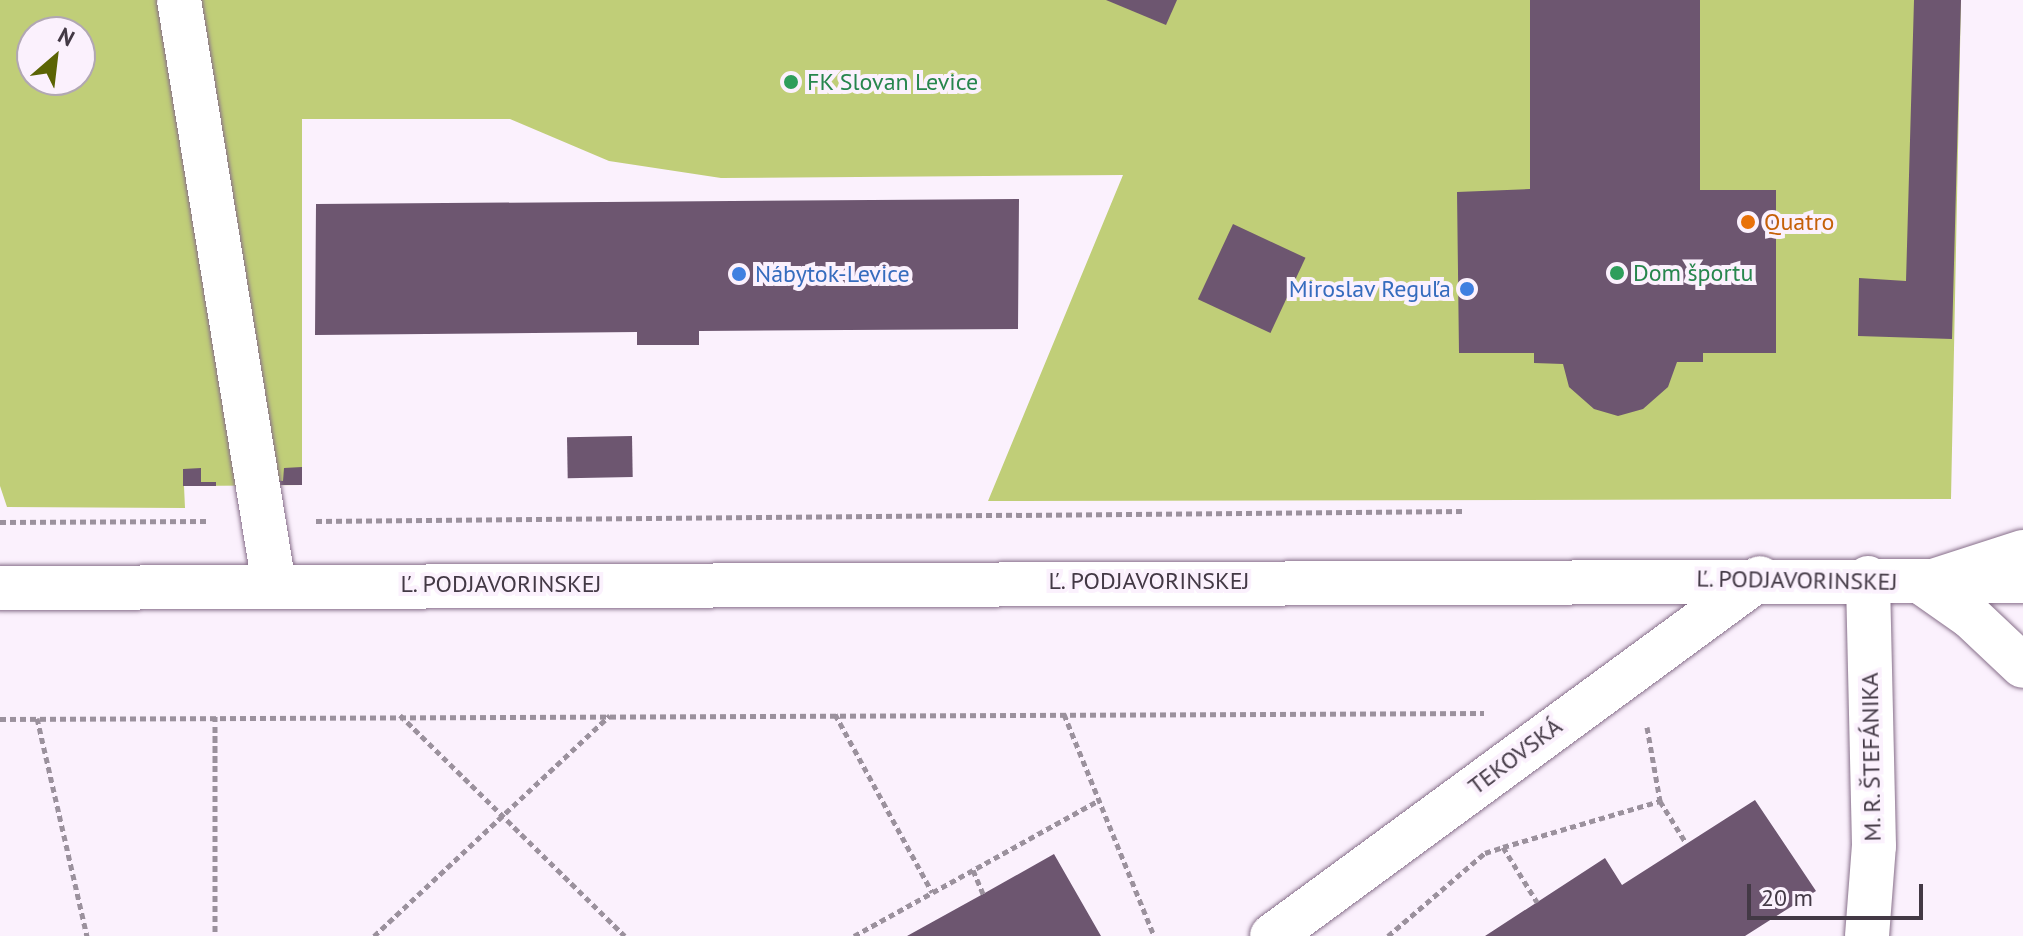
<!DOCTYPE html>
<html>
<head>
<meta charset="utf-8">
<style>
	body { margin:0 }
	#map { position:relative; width:2023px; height:936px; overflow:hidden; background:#fbf1fd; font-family:"PT Sans",sans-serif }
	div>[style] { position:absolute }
	.green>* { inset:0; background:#c0ce78 }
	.building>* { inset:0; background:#6d5670; transform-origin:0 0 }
	.path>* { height:5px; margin-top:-2.5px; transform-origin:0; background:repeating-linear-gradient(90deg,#9b919d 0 6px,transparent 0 10px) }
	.roads { filter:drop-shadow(0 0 2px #876f8a) drop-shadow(0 0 2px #876f8a) }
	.minor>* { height:44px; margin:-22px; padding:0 22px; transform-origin:22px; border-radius:22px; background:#fff }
	.major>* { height:44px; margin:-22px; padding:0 22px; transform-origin:22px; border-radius:22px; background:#fff }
	.dots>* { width:22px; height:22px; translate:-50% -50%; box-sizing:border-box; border:4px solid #fbf1fd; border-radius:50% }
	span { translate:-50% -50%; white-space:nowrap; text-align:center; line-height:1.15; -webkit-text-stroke:8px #fbf1fd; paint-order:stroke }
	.leisure-label { font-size:24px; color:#27864d }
	.left { translate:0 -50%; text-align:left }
	.food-label { font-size:24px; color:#c56008 }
	.shop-label { font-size:24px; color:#366cbe }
	.right { translate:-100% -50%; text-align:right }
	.street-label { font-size:24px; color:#433945 }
	.north { position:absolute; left:16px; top:16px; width:80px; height:80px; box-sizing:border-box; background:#fbf1fd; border:2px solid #b1a7b3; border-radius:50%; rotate:28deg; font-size:22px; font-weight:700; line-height:32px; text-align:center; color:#433945 }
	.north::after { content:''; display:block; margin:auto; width:28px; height:36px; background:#5b6404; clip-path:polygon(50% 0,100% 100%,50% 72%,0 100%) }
	.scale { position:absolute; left:1747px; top:884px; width:176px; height:36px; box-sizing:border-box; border:4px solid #433945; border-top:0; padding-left:10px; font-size:24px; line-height:28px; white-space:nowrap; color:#433945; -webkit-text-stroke:6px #fbf1fd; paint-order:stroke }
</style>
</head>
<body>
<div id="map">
	<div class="green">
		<div style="clip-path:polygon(evenodd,0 0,1961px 0,1951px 499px,988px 501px,1123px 175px,721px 178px,609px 161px,510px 119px,302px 119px,302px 485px,184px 486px,185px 508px,7px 507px,0 486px,0 0,32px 32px,80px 32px,80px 80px,32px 80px,32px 32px)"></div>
	</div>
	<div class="building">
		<div style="clip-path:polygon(1106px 0,1177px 0,1166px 25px)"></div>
		<div style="clip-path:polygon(1530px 0,1700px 0,1700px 190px,1776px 190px,1776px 353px,1703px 353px,1703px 362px,1677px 362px,1668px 387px,1643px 409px,1618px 416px,1594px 409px,1569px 387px,1563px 364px,1534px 363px,1534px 353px,1459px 353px,1457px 192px,1530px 189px)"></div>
		<div style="clip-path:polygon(1914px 0,1961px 0,1952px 339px,1858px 336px,1859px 278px,1906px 281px)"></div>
		<div style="clip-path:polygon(1019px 199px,1018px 329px,699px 331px,699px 345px,637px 345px,637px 332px,315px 335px,316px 204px)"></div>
		<div style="left:1233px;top:224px;width:80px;height:83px;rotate:25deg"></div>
		<div style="left:632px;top:436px;width:41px;height:65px;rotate:89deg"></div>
		<div style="clip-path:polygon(302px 467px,302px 485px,269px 485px,269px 480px,283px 481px,284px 468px)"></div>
		<div style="clip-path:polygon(201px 468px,201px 482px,216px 482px,216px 486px,183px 486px,183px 469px)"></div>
		<div style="clip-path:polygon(1755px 800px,1816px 891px,1745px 936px,1485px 936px,1605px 858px,1622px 885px)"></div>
		<div style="clip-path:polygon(1054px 854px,1101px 936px,907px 936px,983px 894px)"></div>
	</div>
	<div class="path">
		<div style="left:316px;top:521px;width:1147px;rotate:-0.5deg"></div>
		<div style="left:0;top:522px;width:210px;rotate:-0.3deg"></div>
		<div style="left:835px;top:714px;width:203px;rotate:61.4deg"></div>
		<div style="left:1064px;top:714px;width:240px;rotate:67.9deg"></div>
		<div style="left:400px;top:715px;width:315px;rotate:44.5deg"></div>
		<div style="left:215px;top:716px;width:220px;rotate:90deg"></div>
		<div style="left:37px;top:718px;width:224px;rotate:77.1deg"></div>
		<div style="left:0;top:719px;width:1484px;rotate:-0.23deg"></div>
		<div style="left:1647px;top:727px;width:75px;rotate:80deg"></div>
		<div style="left:1503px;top:847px;width:65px;rotate:58.3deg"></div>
		<div style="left:973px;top:870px;width:26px;rotate:67deg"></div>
		<div style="left:1747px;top:935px;width:1px;rotate:90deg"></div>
		<div style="left:374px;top:936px;width:323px;rotate:-43.1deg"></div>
		<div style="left:854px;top:936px;width:280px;rotate:-29deg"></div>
		<div style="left:1388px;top:936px;width:128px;rotate:-40.6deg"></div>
		<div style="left:1485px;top:853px;width:19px;rotate:-18deg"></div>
		<div style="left:1503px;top:847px;width:164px;rotate:-16.3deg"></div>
		<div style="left:1660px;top:801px;width:49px;rotate:58.2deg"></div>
	</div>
	<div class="roads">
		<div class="minor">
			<div style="left:179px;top:0;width:593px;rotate:80.78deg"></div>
			<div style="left:0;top:588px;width:2023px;rotate:-0.2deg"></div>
			<div style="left:1272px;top:936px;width:605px;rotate:-36.26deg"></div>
			<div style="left:1867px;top:936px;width:90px;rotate:-85.6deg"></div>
			<div style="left:1874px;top:846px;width:268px;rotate:-91.3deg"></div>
		</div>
		<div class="major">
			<div style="left:1924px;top:584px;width:57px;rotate:35.1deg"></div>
			<div style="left:1971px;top:617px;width:71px;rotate:43.3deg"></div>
			<div style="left:1924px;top:584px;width:104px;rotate:-17.9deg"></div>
		</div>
	</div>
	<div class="dots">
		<div style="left:791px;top:82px;background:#2e9e5b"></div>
		<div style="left:1748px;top:222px;background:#e8710a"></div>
		<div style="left:1617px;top:273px;background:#2e9e5b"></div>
		<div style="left:739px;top:274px;background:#3f7fe0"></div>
		<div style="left:1467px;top:289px;background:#3f7fe0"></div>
	</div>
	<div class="leisure-label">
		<span class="left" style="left:807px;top:82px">FK Slovan Levice</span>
		<span class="left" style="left:1633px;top:273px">Dom športu</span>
	</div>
	<div class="food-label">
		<span class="left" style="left:1764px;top:222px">Quatro</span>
	</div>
	<div class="shop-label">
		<span class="left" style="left:755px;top:274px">Nábytok-Levice</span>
		<span class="right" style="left:1451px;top:289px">Miroslav Reguľa</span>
	</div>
	<div class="street-label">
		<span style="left:1797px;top:580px;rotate:1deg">Ľ. PODJAVORINSKEJ</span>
		<span style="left:1149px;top:581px">Ľ. PODJAVORINSKEJ</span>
		<span style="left:501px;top:584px">Ľ. PODJAVORINSKEJ</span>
		<span style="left:1515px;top:756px;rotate:-37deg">TEKOVSKÁ</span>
		<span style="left:1871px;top:757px;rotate:-91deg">M. R. ŠTEFÁNIKA</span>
	</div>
	<div class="north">N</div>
	<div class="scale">20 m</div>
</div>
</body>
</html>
